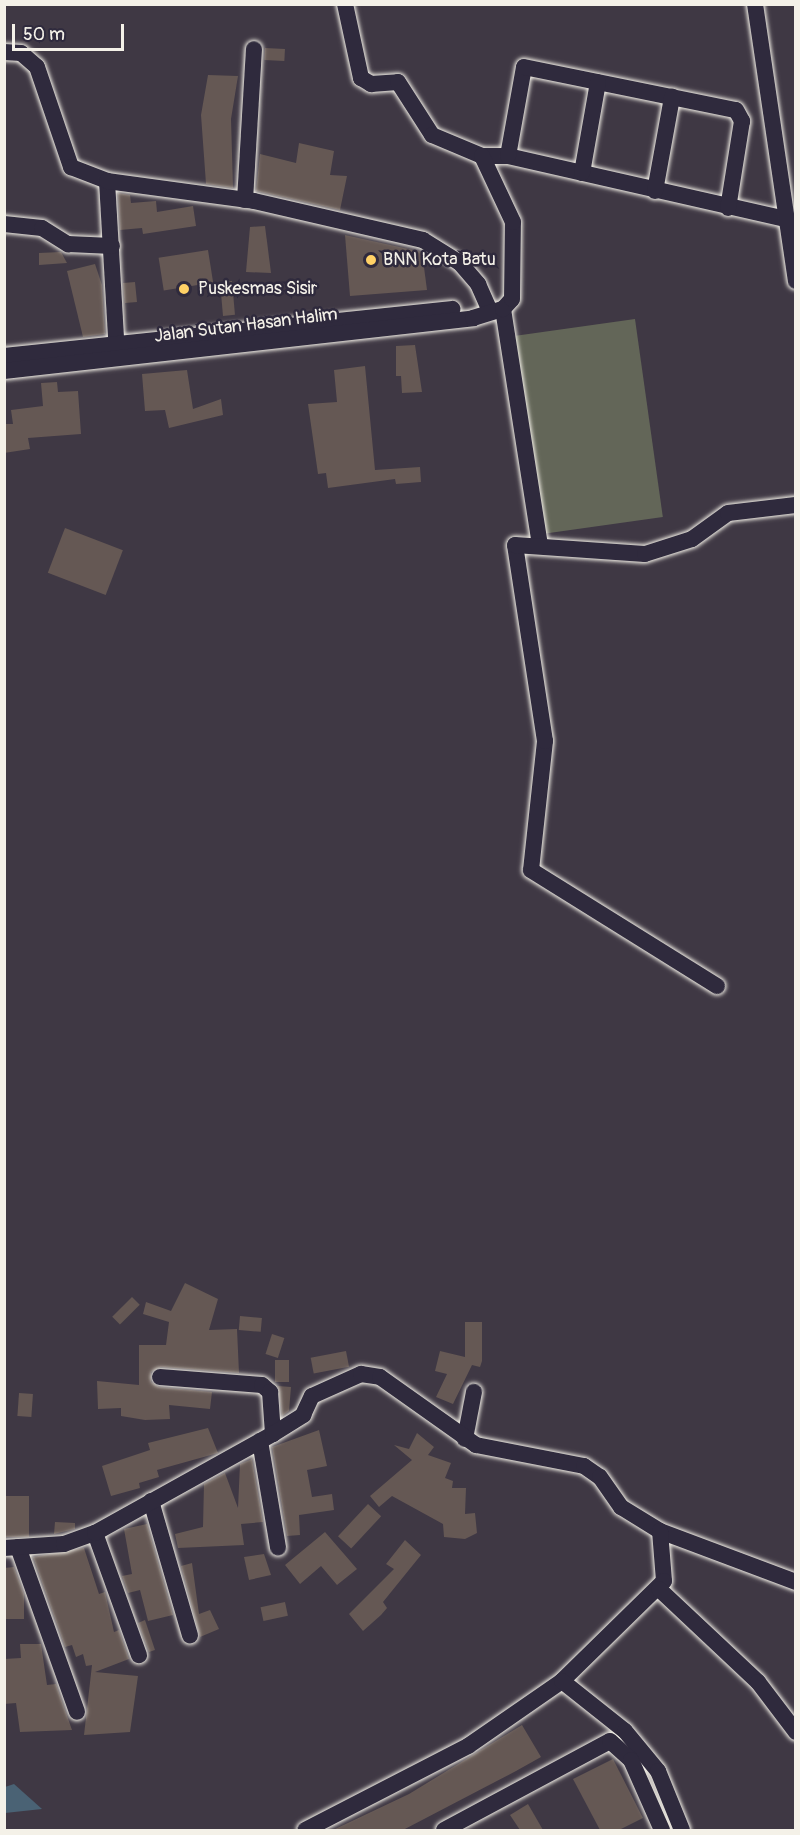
<!DOCTYPE html>
<html>
<head>
<meta charset="utf-8">
<style>
	body { margin:0 }
	#map { position:relative; width:800px; height:1835px; overflow:hidden; background:#3f3844; font-family:Pangolin,sans-serif }
	div>[style] { position:absolute }
	.green>* { inset:0; background:#636658; transform-origin:0 0 }
	.water>* { inset:0; background:#4a6274 }
	.building>* { inset:0; background:#655854; transform-origin:0 0 }
	.roads { filter:drop-shadow(0 0 2px #f4f1e8) drop-shadow(0 0 2px #f4f1e8) }
	.street>* { height:16px; margin:-8px; padding:0 8px; transform-origin:8px; border-radius:8px; background:#2f2a3d }
	.dots>* { width:16px; height:16px; translate:-50% -50%; box-sizing:border-box; border:3px solid #2f2a3d; border-radius:50% }
	span { translate:-50% -50%; white-space:nowrap; text-align:center; line-height:1.15; -webkit-text-stroke:5px #2f2a3d; paint-order:stroke }
	.poi-label { font-size:18px; color:#f4f1e8 }
	.left { translate:0 -50%; text-align:left }
	.street-label { font-size:18px; color:#f4f1e8 }
	.frame { position:absolute; inset:0; border:6px solid #f4f1e8; pointer-events:none }
	.scale { position:absolute; left:12px; top:24px; width:112px; height:27px; box-sizing:border-box; border:3px solid #f4f1e8; border-top:0; padding-left:8px; font-size:18px; line-height:21px; white-space:nowrap; color:#f4f1e8; -webkit-text-stroke:4px #2f2a3d; paint-order:stroke }
</style>
</head>
<body>
<div id="map">
	<div class="green">
		<div style="left:635px;top:319px;width:200px;height:122px;rotate:82deg"></div>
	</div>
	<div class="water">
		<div style="clip-path:polygon(14px 1784px,42px 1809px,5px 1813px,5px 1787px)"></div>
	</div>
	<div class="building">
		<div style="left:265px;top:48px;width:20px;height:12px;rotate:3deg"></div>
		<div style="clip-path:polygon(208px 75px,238px 76px,231px 119px,233px 188px,206px 184px,201px 115px)"></div>
		<div style="clip-path:polygon(299px 143px,334px 151px,330px 175px,347px 176px,340px 210px,256px 191px,260px 154px,296px 163px)"></div>
		<div style="clip-path:polygon(118px 193px,130px 195px,131px 203px,156px 201px,157px 212px,193px 206px,196px 226px,143px 234px,142px 228px,120px 230px)"></div>
		<div style="clip-path:polygon(265px 226px,271px 273px,246px 272px,250px 227px)"></div>
		<div style="clip-path:polygon(345px 235px,422px 252px,427px 290px,350px 296px)"></div>
		<div style="left:208px;top:250px;width:33px;height:50px;rotate:81deg"></div>
		<div style="clip-path:polygon(61px 252px,67px 263px,39px 265px,39px 253px)"></div>
		<div style="clip-path:polygon(95px 264px,102px 285px,105px 334px,83px 337px,67px 271px)"></div>
		<div style="left:232px;top:281px;width:34px;height:12px;rotate:85deg"></div>
		<div style="clip-path:polygon(135px 282px,137px 302px,125px 303px,126px 323px,123px 283px)"></div>
		<div style="clip-path:polygon(415px 345px,422px 392px,402px 393px,401px 376px,396px 376px,396px 346px)"></div>
		<div style="clip-path:polygon(365px 366px,375px 470px,420px 467px,421px 482px,396px 484px,395px 479px,328px 488px,326px 473px,318px 474px,308px 404px,337px 402px,334px 370px)"></div>
		<div style="clip-path:polygon(187px 370px,193px 409px,221px 399px,223px 415px,169px 428px,165px 410px,145px 411px,142px 374px)"></div>
		<div style="clip-path:polygon(57px 382px,58px 392px,78px 391px,81px 434px,28px 438px,30px 449px,4px 453px,4px 424px,13px 424px,11px 410px,43px 406px,41px 383px)"></div>
		<div style="left:65px;top:528px;width:62px;height:48px;rotate:21deg"></div>
		<div style="clip-path:polygon(185px 1283px,218px 1299px,209px 1330px,237px 1329px,239px 1373px,161px 1367px,151px 1372px,151px 1382px,159px 1387px,212px 1392px,210px 1409px,169px 1405px,170px 1419px,145px 1420px,121px 1416px,121px 1408px,98px 1409px,97px 1381px,139px 1385px,139px 1345px,166px 1345px,169px 1322px,143px 1314px,146px 1302px,171px 1311px)"></div>
		<div style="left:132px;top:1297px;width:11px;height:28px;rotate:45deg"></div>
		<div style="left:240px;top:1316px;width:22px;height:14px;rotate:5deg"></div>
		<div style="clip-path:polygon(465px 1322px,482px 1322px,482px 1361px,480px 1367px,472px 1365px,453px 1404px,436px 1397px,447px 1374px,435px 1371px,440px 1351px,465px 1357px)"></div>
		<div style="left:272px;top:1334px;width:13px;height:21px;rotate:18deg"></div>
		<div style="left:346px;top:1351px;width:16px;height:36px;rotate:79deg"></div>
		<div style="left:275px;top:1360px;width:14px;height:22px"></div>
		<div style="clip-path:polygon(278px 1386px,291px 1387px,289px 1411px,282px 1416px)"></div>
		<div style="left:19px;top:1393px;width:14px;height:23px;rotate:4deg"></div>
		<div style="clip-path:polygon(208px 1428px,218px 1453px,157px 1470px,159px 1477px,139px 1483px,140px 1488px,111px 1496px,102px 1466px,150px 1450px,148px 1443px)"></div>
		<div style="clip-path:polygon(319px 1430px,327px 1466px,307px 1470px,312px 1497px,332px 1494px,334px 1510px,299px 1515px,300px 1535px,287px 1536px,272px 1447px)"></div>
		<div style="clip-path:polygon(417px 1433px,434px 1447px,428px 1455px,451px 1463px,445px 1478px,453px 1481px,452px 1488px,466px 1488px,465px 1514px,475px 1513px,477px 1533px,465px 1539px,444px 1537px,443px 1524px,392px 1496px,379px 1507px,370px 1496px,412px 1460px,394px 1445px,409px 1449px)"></div>
		<div style="clip-path:polygon(252px 1459px,263px 1522px,241px 1524px,244px 1545px,178px 1548px,175px 1534px,203px 1527px,204px 1484px,225px 1473px,238px 1508px,240px 1464px)"></div>
		<div style="left:4px;top:1496px;width:25px;height:41px"></div>
		<div style="left:368px;top:1504px;width:18px;height:44px;rotate:43deg"></div>
		<div style="clip-path:polygon(55px 1522px,75px 1523px,75px 1529px,54px 1534px)"></div>
		<div style="clip-path:polygon(147px 1524px,173px 1615px,148px 1621px,140px 1590px,128px 1593px,122px 1576px,132px 1574px,124px 1529px)"></div>
		<div style="clip-path:polygon(325px 1532px,357px 1569px,337px 1585px,321px 1566px,300px 1584px,285px 1565px)"></div>
		<div style="clip-path:polygon(405px 1540px,421px 1555px,383px 1602px,387px 1608px,381px 1615px,363px 1631px,349px 1614px,394px 1569px,386px 1564px)"></div>
		<div style="clip-path:polygon(84px 1548px,99px 1594px,105px 1592px,114px 1632px,119px 1630px,129px 1659px,95px 1672px,138px 1676px,130px 1732px,84px 1735px,92px 1665px,86px 1666px,83px 1654px,76px 1657px,72px 1645px,65px 1647px,33px 1557px)"></div>
		<div style="clip-path:polygon(264px 1554px,271px 1575px,249px 1580px,244px 1557px)"></div>
		<div style="clip-path:polygon(192px 1563px,199px 1614px,210px 1610px,219px 1629px,200px 1637px,181px 1566px)"></div>
		<div style="clip-path:polygon(14px 1567px,24px 1594px,24px 1619px,4px 1619px,4px 1568px)"></div>
		<div style="left:285px;top:1602px;width:14px;height:25px;rotate:78deg"></div>
		<div style="clip-path:polygon(145px 1620px,155px 1650px,149px 1652px,138px 1623px)"></div>
		<div style="clip-path:polygon(20px 1644px,41px 1644px,47px 1685px,56px 1684px,72px 1730px,20px 1732px,16px 1703px,4px 1704px,4px 1659px,21px 1658px)"></div>
		<div style="clip-path:polygon(522px 1725px,541px 1757px,516px 1771px,403px 1830px,333px 1830px,409px 1794px)"></div>
		<div style="clip-path:polygon(613px 1759px,643px 1818px,619px 1830px,600px 1830px,573px 1779px)"></div>
		<div style="clip-path:polygon(528px 1804px,543px 1830px,520px 1830px,510px 1815px)"></div>
	</div>
	<div class="roads">
		<div class="street">
			<div style="left:345px;top:4px;width:76px;rotate:77.8deg"></div>
			<div style="left:361px;top:78px;width:12px;rotate:31deg"></div>
			<div style="left:371px;top:84px;width:27px;rotate:-4deg"></div>
			<div style="left:398px;top:82px;width:63px;rotate:57.3deg"></div>
			<div style="left:432px;top:135px;width:54px;rotate:22.8deg"></div>
			<div style="left:482px;top:156px;width:26px"></div>
			<div style="left:508px;top:156px;width:285px;rotate:12.8deg"></div>
			<div style="left:755px;top:4px;width:280px;rotate:81.6deg"></div>
			<div style="left:4px;top:52px;width:17px;rotate:3deg"></div>
			<div style="left:21px;top:53px;width:21px;rotate:41deg"></div>
			<div style="left:37px;top:67px;width:106px;rotate:71.2deg"></div>
			<div style="left:71px;top:167px;width:39px;rotate:21deg"></div>
			<div style="left:107px;top:181px;width:173px;rotate:86.7deg"></div>
			<div style="left:508px;top:156px;width:90px;rotate:-79.8deg"></div>
			<div style="left:524px;top:67px;width:216px;rotate:11.5deg"></div>
			<div style="left:736px;top:110px;width:13px;rotate:61deg"></div>
			<div style="left:742px;top:121px;width:88px;rotate:99.1deg"></div>
			<div style="left:582px;top:173px;width:92px;rotate:-80deg"></div>
			<div style="left:107px;top:181px;width:148px;rotate:7.7deg"></div>
			<div style="left:254px;top:201px;width:173px;rotate:13deg"></div>
			<div style="left:423px;top:240px;width:44px;rotate:31.9deg"></div>
			<div style="left:460px;top:263px;width:28px;rotate:49deg"></div>
			<div style="left:478px;top:284px;width:30px;rotate:66deg"></div>
			<div style="left:655px;top:191px;width:96px;rotate:-79.7deg"></div>
			<div style="left:245px;top:200px;width:151px;rotate:-86.6deg"></div>
			<div style="left:4px;top:224px;width:38px;rotate:6deg"></div>
			<div style="left:42px;top:228px;width:31px;rotate:32deg"></div>
			<div style="left:68px;top:244px;width:44px;rotate:2.6deg"></div>
			<div style="left:503px;top:309px;width:238px;rotate:81.1deg"></div>
			<div style="left:4px;top:356px;width:451px;rotate:-6deg"></div>
			<div style="left:4px;top:371px;width:472px;rotate:-6.4deg"></div>
			<div style="left:473px;top:318px;width:31px;rotate:-17deg"></div>
			<div style="left:503px;top:309px;width:13px;rotate:-48deg"></div>
			<div style="left:512px;top:299px;width:77px;rotate:-89.3deg"></div>
			<div style="left:513px;top:222px;width:73px;rotate:-115.2deg"></div>
			<div style="left:717px;top:986px;width:219px;rotate:-148.1deg"></div>
			<div style="left:531px;top:870px;width:130px;rotate:-83.8deg"></div>
			<div style="left:545px;top:741px;width:198px;rotate:-98.7deg"></div>
			<div style="left:515px;top:545px;width:130px;rotate:4deg"></div>
			<div style="left:645px;top:554px;width:49px;rotate:-17.7deg"></div>
			<div style="left:692px;top:539px;width:44px;rotate:-35.8deg"></div>
			<div style="left:728px;top:513px;width:68px;rotate:-6.7deg"></div>
			<div style="left:160px;top:1377px;width:102px;rotate:4.5deg"></div>
			<div style="left:262px;top:1385px;width:11px;rotate:41deg"></div>
			<div style="left:270px;top:1392px;width:42px;rotate:85.9deg"></div>
			<div style="left:465px;top:1439px;width:48px;rotate:-79.2deg"></div>
			<div style="left:260px;top:1441px;width:108px;rotate:80.4deg"></div>
			<div style="left:151px;top:1501px;width:140px;rotate:73.8deg"></div>
			<div style="left:660px;top:1531px;width:145px;rotate:20.6deg"></div>
			<div style="left:95px;top:1533px;width:130px;rotate:70.2deg"></div>
			<div style="left:18px;top:1547px;width:175px;rotate:70.3deg"></div>
			<div style="left:4px;top:1548px;width:60px;rotate:-3.8deg"></div>
			<div style="left:64px;top:1544px;width:33px;rotate:-20deg"></div>
			<div style="left:95px;top:1533px;width:204px;rotate:-29.1deg"></div>
			<div style="left:273px;top:1434px;width:36px;rotate:-32deg"></div>
			<div style="left:303px;top:1415px;width:21px;rotate:-65deg"></div>
			<div style="left:312px;top:1396px;width:54px;rotate:-24.2deg"></div>
			<div style="left:361px;top:1374px;width:19px;rotate:9deg"></div>
			<div style="left:380px;top:1377px;width:118px;rotate:35.3deg"></div>
			<div style="left:476px;top:1445px;width:110px;rotate:11deg"></div>
			<div style="left:584px;top:1466px;width:19px;rotate:35deg"></div>
			<div style="left:600px;top:1477px;width:37px;rotate:55deg"></div>
			<div style="left:621px;top:1507px;width:46px;rotate:31.6deg"></div>
			<div style="left:660px;top:1531px;width:50px;rotate:85.4deg"></div>
			<div style="left:664px;top:1581px;width:143px;rotate:135.6deg"></div>
			<div style="left:562px;top:1681px;width:114px;rotate:145.3deg"></div>
			<div style="left:468px;top:1746px;width:183px;rotate:152.7deg"></div>
			<div style="left:659px;top:1589px;width:136px;rotate:43.2deg"></div>
			<div style="left:758px;top:1682px;width:63px;rotate:52.8deg"></div>
			<div style="left:562px;top:1681px;width:80px;rotate:38.4deg"></div>
			<div style="left:625px;top:1731px;width:52px;rotate:50.5deg"></div>
			<div style="left:658px;top:1771px;width:64px;rotate:67.9deg"></div>
			<div style="left:444px;top:1830px;width:188px;rotate:-28.2deg"></div>
			<div style="left:610px;top:1741px;width:28px;rotate:42deg"></div>
			<div style="left:631px;top:1760px;width:77px;rotate:66.1deg"></div>
		</div>
	</div>
	<div class="dots">
		<div style="left:371px;top:260px;background:#ffd166"></div>
		<div style="left:184px;top:289px;background:#ffd166"></div>
	</div>
	<div class="poi-label">
		<span class="left" style="left:383px;top:260px">BNN Kota Batu</span>
		<span class="left" style="left:198px;top:289px">Puskesmas Sisir</span>
	</div>
	<div class="street-label">
		<span style="left:246px;top:326px;rotate:-7deg">Jalan Sutan Hasan Halim</span>
	</div>
	<div class="frame"></div>
	<div class="scale">50 m</div>
</div>
</body>
</html>
